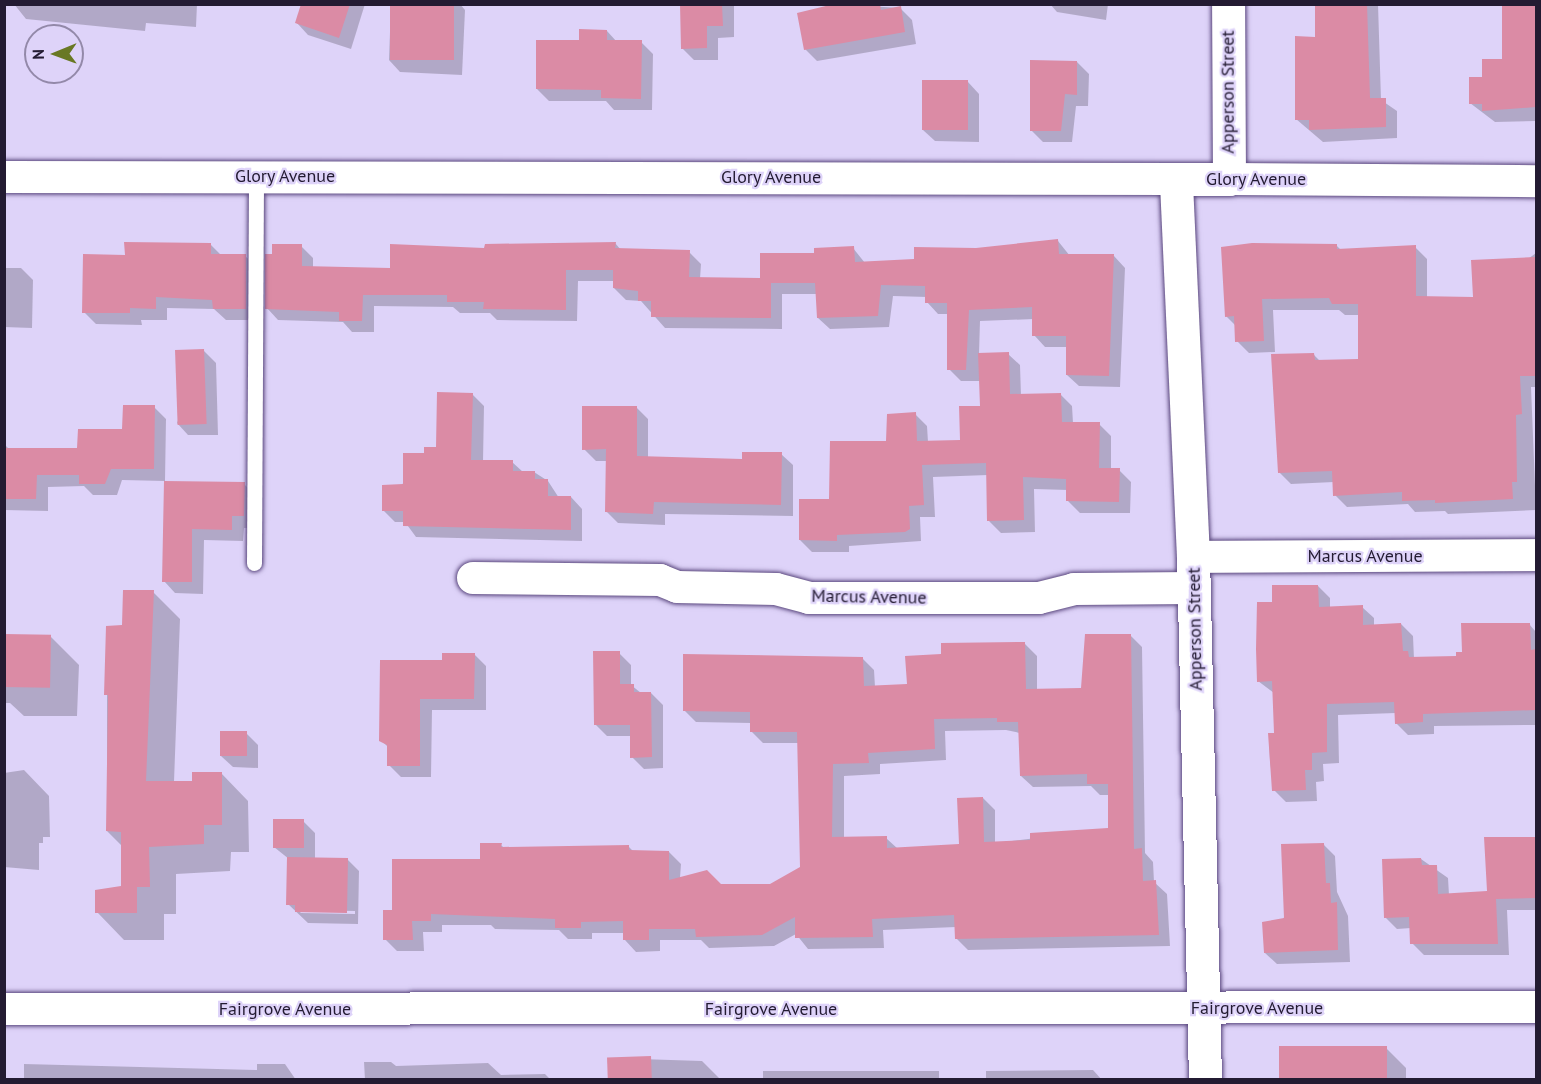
<!DOCTYPE html>
<html>
<head>
<meta charset="utf-8">
<style>
	body { margin:0 }
	#map { position:relative; width:1541px; height:1084px; overflow:hidden; background:#ded3f9; font-family:"PT Sans",sans-serif }
	div>[style] { position:absolute }
	.shadow>* { inset:0; background:#0003; transform-origin:0 0 }
	.building>* { inset:0; background:#db8ba5; transform-origin:0 0 }
	.roads { filter:drop-shadow(0 0 2px #5a477e) drop-shadow(0 0 2px #5a477e) }
	.lane>* { height:15px; margin:-7.5px; padding:0 7.5px; transform-origin:7.5px; border-radius:7.5px; background:#fff }
	.street>* { height:32px; margin:-16px; padding:0 16px; transform-origin:16px; border-radius:16px; background:#fff }
	.secondary>* { height:33px; margin:-16.5px; padding:0 16.5px; transform-origin:16.5px; border-radius:16.5px; background:#fff }
	span { translate:-50% -50%; white-space:nowrap; text-align:center; line-height:1.15; -webkit-text-stroke:4.5px #ded3f9; paint-order:stroke }
	.street-label { font-size:18px; color:#231b32 }
	.frame { position:absolute; inset:0; border:6px solid #231b32; pointer-events:none }
	.north { position:absolute; left:24px; top:24px; width:60px; height:60px; box-sizing:border-box; background:#ded3f9; border:2px solid #9389a9; border-radius:50%; rotate:269deg; font-size:16px; font-weight:700; line-height:24px; text-align:center; color:#231b32 }
	.north::after { content:''; display:block; margin:auto; width:21px; height:27px; background:#697824; clip-path:polygon(50% 0,100% 100%,50% 72%,0 100%) }
</style>
</head>
<body>
<div id="map">
	<div class="shadow">
		<div style="clip-path:polygon(14px 4px,197px 4px,196px 27px,146px 23px,145px 31px,26px 19px)"></div>
		<div style="clip-path:polygon(302px 4px,365px 4px,351px 49px,308px 35px,297px 23px)"></div>
		<div style="clip-path:polygon(391px 4px,460px 4px,465px 10px,462px 75px,400px 72px,389px 60px)"></div>
		<div style="clip-path:polygon(682px 4px,734px 4px,734px 37px,718px 38px,718px 60px,694px 60px,682px 48px)"></div>
		<div style="clip-path:polygon(836px 4px,900px 8px,912px 20px,916px 44px,817px 61px,805px 49px)"></div>
		<div style="clip-path:polygon(1050px 4px,1108px 4px,1106px 20px,1057px 12px)"></div>
		<div style="clip-path:polygon(1316px 4px,1378px 4px,1381px 100px,1397px 111px,1397px 138px,1323px 142px,1296px 119px,1316px 38px)"></div>
		<div style="clip-path:polygon(1503px 4px,1536px 4px,1536px 121px,1495px 122px,1470px 103px,1483px 78px,1504px 61px)"></div>
		<div style="clip-path:polygon(607px 31px,617px 42px,641px 42px,653px 54px,652px 110px,614px 110px,606px 101px,549px 101px,537px 89px)"></div>
		<div style="clip-path:polygon(1077px 62px,1089px 74px,1088px 106px,1076px 106px,1072px 142px,1043px 142px,1031px 130px)"></div>
		<div style="clip-path:polygon(968px 82px,979px 94px,979px 142px,935px 141px,923px 130px)"></div>
		<div style="clip-path:polygon(1058px 241px,1070px 256px,1114px 256px,1125px 268px,1120px 387px,1079px 386px,1067px 375px,1068px 347px,1045px 347px,1034px 335px,1034px 319px,980px 321px,979px 354px,1008px 354px,1020px 365px,1021px 396px,1060px 394px,1072px 406px,1073px 423px,1099px 424px,1111px 436px,1111px 470px,1119px 470px,1131px 482px,1130px 513px,1080px 513px,1068px 501px,1068px 490px,1034px 489px,1035px 532px,1001px 533px,989px 521px,988px 475px,933px 477px,935px 517px,920px 517px,921px 541px,849px 546px,849px 552px,812px 552px,800px 540px,831px 501px,915px 414px,927px 426px,928px 442px,961px 441px,981px 407px,980px 381px,961px 381px,949px 369px,949px 314px,938px 314px,927px 302px,927px 297px,893px 296px,889px 327px,830px 329px,818px 318px,817px 294px,782px 294px,782px 329px,665px 328px,641px 301px,626px 300px,614px 288px,614px 281px,578px 281px,577px 321px,497px 320px,490px 313px,460px 313px,453px 307px,374px 306px,374px 332px,352px 332px,343px 322px,278px 320px,267px 308px,301px 246px,313px 258px,313px 268px,391px 270px,486px 250px,615px 243px,621px 250px,689px 252px,701px 264px,700px 279px,761px 279px,815px 255px,853px 248px,865px 263px,916px 261px)"></div>
		<div style="clip-path:polygon(211px 245px,222px 256px,245px 256px,257px 267px,257px 320px,226px 320px,214px 309px,167px 308px,167px 320px,141px 320px,142px 325px,96px 324px,84px 312px,126px 256px)"></div>
		<div style="clip-path:polygon(1336px 245px,1342px 251px,1415px 247px,1427px 259px,1427px 298px,1474px 299px,1536px 253px,1536px 387px,1531px 387px,1536px 510px,1448px 514px,1445px 511px,1415px 512px,1408px 504px,1347px 507px,1335px 495px,1334px 482px,1291px 484px,1279px 472px,1314px 355px,1321px 362px,1359px 361px,1360px 315px,1345px 315px,1339px 310px,1273px 310px,1275px 352px,1249px 353px,1237px 341px,1236px 326px,1226px 316px)"></div>
		<div style="clip-path:polygon(4px 268px,21px 268px,33px 280px,32px 328px,4px 327px)"></div>
		<div style="clip-path:polygon(204px 351px,216px 363px,218px 435px,188px 435px,177px 423px)"></div>
		<div style="clip-path:polygon(472px 394px,484px 406px,483px 462px,512px 462px,523px 472px,534px 472px,548px 481px,559px 498px,571px 497px,582px 509px,582px 541px,416px 537px,405px 522px,395px 522px,383px 510px,425px 454px,437px 449px)"></div>
		<div style="clip-path:polygon(154px 407px,166px 419px,165px 481px,122px 480px,117px 495px,93px 495px,84px 486px,48px 487px,48px 511px,4px 510px,4px 426px,5px 445px,9px 449px,79px 450px,124px 431px)"></div>
		<div style="clip-path:polygon(636px 407px,648px 419px,648px 458px,743px 461px,781px 454px,793px 465px,793px 516px,665px 514px,665px 525px,618px 523px,606px 511px,608px 461px,596px 461px,584px 449px)"></div>
		<div style="clip-path:polygon(165px 482px,244px 484px,256px 496px,256px 528px,244px 528px,243px 541px,204px 540px,203px 594px,175px 593px,164px 581px)"></div>
		<div style="clip-path:polygon(1318px 586px,1330px 598px,1330px 608px,1362px 607px,1374px 618px,1374px 626px,1401px 624px,1413px 636px,1414px 659px,1457px 657px,1529px 624px,1536px 632px,1536px 725px,1434px 726px,1434px 734px,1408px 735px,1396px 723px,1396px 713px,1338px 715px,1339px 763px,1323px 764px,1324px 781px,1316px 782px,1317px 801px,1286px 802px,1274px 790px,1270px 761px,1269px 735px,1275px 735px,1274px 693px,1258px 681px,1274px 604px)"></div>
		<div style="clip-path:polygon(153px 592px,180px 619px,174px 782px,193px 782px,221px 773px,248px 801px,249px 852px,231px 852px,230px 871px,176px 874px,176px 914px,164px 914px,164px 940px,124px 940px,97px 912px,122px 887px,122px 846px,107px 831px,107px 628px,124px 626px)"></div>
		<div style="clip-path:polygon(evenodd,1130px 635px,1142px 647px,1145px 853px,1153px 862px,1154px 882px,1167px 894px,1170px 946px,968px 950px,956px 938px,956px 927px,883px 930px,884px 948px,808px 949px,796px 934px,774px 946px,709px 948px,701px 940px,660px 940px,660px 951px,636px 952px,625px 940px,625px 933px,592px 933px,592px 939px,568px 939px,559px 930px,495px 929px,491px 925px,442px 925px,442px 932px,423px 932px,424px 951px,397px 951px,385px 939px,393px 912px,481px 861px,501px 845px,505px 849px,629px 847px,634px 852px,669px 852px,681px 864px,680px 878px,720px 886px,770px 886px,801px 868px,799px 743px,763px 743px,751px 731px,751px 723px,696px 722px,684px 710px,862px 658px,874px 670px,875px 687px,908px 686px,942px 656px,1025px 644px,1037px 656px,1037px 690px,1083px 689px,1130px 635px,1006px 730px,1020px 733px,1021px 776px,1033px 787px,1091px 786px,1100px 795px,1109px 795px,1109px 829px,995px 843px,995px 810px,983px 798px,961px 846px,898px 849px,886px 838px,844px 839px,844px 776px,880px 774px,880px 764px,946px 760px,945px 731px,1006px 730px)"></div>
		<div style="clip-path:polygon(4px 636px,50px 636px,79px 665px,77px 716px,24px 716px,10px 703px,4px 703px)"></div>
		<div style="clip-path:polygon(619px 653px,631px 665px,631px 685px,641px 693px,651px 693px,663px 705px,663px 768px,644px 769px,632px 757px,631px 736px,607px 736px,595px 724px)"></div>
		<div style="clip-path:polygon(474px 654px,486px 666px,486px 710px,432px 710px,431px 777px,401px 777px,389px 765px,389px 748px,381px 740px,444px 662px)"></div>
		<div style="clip-path:polygon(246px 733px,258px 745px,258px 768px,233px 767px,221px 756px)"></div>
		<div style="clip-path:polygon(24px 770px,49px 796px,50px 837px,43px 837px,43px 843px,39px 843px,39px 870px,4px 867px,4px 773px)"></div>
		<div style="clip-path:polygon(evenodd,303px 821px,315px 833px,315px 859px,347px 859px,359px 871px,358px 924px,308px 923px,288px 904px,289px 859px,274px 847px,303px 821px,298px 910px,355px 911px,355px 914px,301px 913px,298px 910px)"></div>
		<div style="clip-path:polygon(1536px 838px,1536px 910px,1507px 910px,1509px 955px,1424px 955px,1412px 943px,1411px 928px,1397px 929px,1385px 917px,1421px 859px,1448px 878px,1449px 895px,1489px 893px,1486px 839px)"></div>
		<div style="clip-path:polygon(1323px 844px,1335px 856px,1337px 892px,1348px 916px,1350px 962px,1277px 964px,1265px 953px)"></div>
		<div style="clip-path:polygon(1386px 1048px,1406px 1068px,1406px 1080px,1280px 1080px)"></div>
		<div style="clip-path:polygon(609px 1058px,702px 1061px,721px 1080px,608px 1080px)"></div>
		<div style="clip-path:polygon(364px 1062px,391px 1062px,396px 1066px,488px 1063px,501px 1075px,545px 1074px,551px 1080px,365px 1080px)"></div>
		<div style="clip-path:polygon(24px 1064px,257px 1070px,257px 1064px,285px 1064px,296px 1080px,24px 1080px)"></div>
		<div style="clip-path:polygon(1093px 1070px,1102px 1080px,986px 1080px,986px 1071px)"></div>
		<div style="left:763px;top:1071px;width:176px;height:9px"></div>
	</div>
	<div class="building">
		<div style="clip-path:polygon(301px 4px,350px 4px,339px 38px,295px 23px)"></div>
		<div style="left:390px;top:4px;width:64px;height:56px"></div>
		<div style="clip-path:polygon(680px 4px,722px 4px,723px 26px,707px 26px,707px 48px,681px 49px)"></div>
		<div style="clip-path:polygon(834px 4px,880px 4px,881px 10px,901px 6px,905px 32px,804px 50px,797px 13px)"></div>
		<div style="clip-path:polygon(1315px 4px,1367px 4px,1370px 98px,1386px 98px,1386px 127px,1309px 130px,1309px 120px,1295px 120px,1295px 36px,1315px 37px)"></div>
		<div style="clip-path:polygon(1502px 4px,1536px 4px,1536px 107px,1482px 111px,1482px 104px,1469px 104px,1469px 77px,1482px 77px,1482px 59px,1502px 59px)"></div>
		<div style="clip-path:polygon(579px 29px,607px 30px,607px 40px,642px 40px,641px 99px,601px 98px,601px 90px,536px 89px,536px 40px,579px 40px)"></div>
		<div style="clip-path:polygon(1030px 60px,1077px 61px,1077px 95px,1065px 94px,1061px 131px,1030px 131px)"></div>
		<div style="left:922px;top:80px;width:46px;height:50px"></div>
		<div style="clip-path:polygon(1058px 239px,1059px 254px,1114px 254px,1109px 376px,1066px 375px,1066px 336px,1032px 336px,1032px 307px,969px 310px,966px 370px,947px 370px,947px 303px,925px 303px,925px 286px,881px 285px,878px 316px,817px 318px,815px 283px,771px 283px,771px 318px,651px 317px,651px 301px,638px 301px,638px 291px,613px 288px,613px 270px,566px 270px,566px 310px,483px 309px,484px 302px,447px 302px,447px 295px,363px 295px,362px 321px,339px 321px,339px 312px,265px 309px,265px 254px,272px 254px,272px 244px,302px 244px,302px 266px,390px 268px,390px 244px,484px 248px,485px 244px,616px 242px,615px 248px,690px 250px,689px 277px,760px 278px,760px 253px,814px 253px,814px 248px,854px 246px,855px 262px,914px 259px,914px 247px,976px 248px)"></div>
		<div style="clip-path:polygon(124px 242px,211px 243px,211px 254px,246px 254px,246px 309px,213px 309px,212px 300px,156px 297px,156px 309px,130px 308px,130px 313px,82px 313px,83px 254px,125px 255px)"></div>
		<div style="clip-path:polygon(1252px 243px,1337px 244px,1337px 249px,1416px 245px,1416px 296px,1473px 297px,1471px 260px,1536px 257px,1536px 376px,1520px 376px,1522px 414px,1516px 415px,1517px 482px,1512px 482px,1513px 499px,1435px 503px,1435px 500px,1402px 501px,1402px 492px,1333px 496px,1332px 471px,1278px 473px,1271px 354px,1314px 353px,1315px 360px,1358px 359px,1358px 304px,1332px 304px,1329px 298px,1262px 299px,1264px 341px,1235px 342px,1234px 316px,1225px 317px,1221px 247px)"></div>
		<div style="left:204px;top:349px;width:75px;height:29px;rotate:88deg"></div>
		<div style="clip-path:polygon(1009px 352px,1010px 394px,1061px 393px,1062px 422px,1100px 422px,1099px 468px,1120px 468px,1119px 502px,1066px 501px,1066px 479px,1023px 477px,1024px 520px,987px 521px,986px 463px,922px 465px,924px 505px,909px 506px,910px 529px,905px 532px,837px 535px,837px 541px,799px 540px,799px 499px,829px 499px,830px 441px,886px 441px,887px 414px,916px 412px,917px 441px,960px 440px,959px 406px,980px 406px,978px 353px)"></div>
		<div style="clip-path:polygon(437px 392px,473px 393px,471px 460px,513px 460px,513px 471px,535px 471px,535px 479px,548px 479px,548px 496px,571px 496px,571px 530px,403px 526px,403px 511px,382px 511px,382px 485px,403px 484px,403px 453px,424px 453px,424px 447px,436px 447px)"></div>
		<div style="clip-path:polygon(123px 405px,155px 405px,154px 469px,111px 469px,105px 484px,79px 484px,79px 475px,37px 475px,36px 499px,4px 499px,4px 448px,77px 448px,78px 429px,122px 429px)"></div>
		<div style="clip-path:polygon(582px 406px,637px 406px,637px 456px,742px 459px,742px 452px,782px 452px,781px 505px,654px 502px,653px 514px,605px 512px,606px 449px,582px 450px)"></div>
		<div style="clip-path:polygon(164px 481px,245px 482px,244px 516px,232px 516px,232px 530px,192px 529px,192px 582px,162px 582px)"></div>
		<div style="clip-path:polygon(1272px 585px,1318px 585px,1319px 607px,1363px 605px,1363px 625px,1401px 623px,1403px 651px,1408px 651px,1409px 657px,1456px 656px,1456px 652px,1462px 652px,1461px 623px,1530px 623px,1531px 650px,1536px 649px,1536px 710px,1423px 714px,1423px 722px,1395px 724px,1394px 702px,1327px 704px,1327px 752px,1312px 753px,1312px 770px,1305px 770px,1306px 790px,1272px 791px,1268px 733px,1274px 733px,1272px 681px,1257px 682px,1256px 649px,1257px 602px,1272px 602px)"></div>
		<div style="clip-path:polygon(123px 590px,154px 590px,146px 781px,192px 781px,192px 772px,222px 772px,222px 825px,204px 825px,204px 844px,149px 847px,150px 887px,137px 887px,137px 913px,95px 913px,95px 890px,121px 886px,121px 832px,106px 831px,108px 695px,104px 695px,106px 626px,122px 625px)"></div>
		<div style="left:4px;top:634px;width:47px;height:53px;rotate:1deg"></div>
		<div style="clip-path:polygon(evenodd,1085px 634px,1131px 634px,1134px 849px,1142px 848px,1143px 881px,1156px 880px,1159px 935px,955px 939px,954px 915px,872px 919px,873px 937px,795px 938px,795px 917px,762px 935px,696px 937px,695px 929px,649px 929px,649px 940px,623px 940px,623px 921px,581px 922px,581px 928px,555px 928px,555px 919px,431px 914px,431px 921px,412px 921px,413px 940px,383px 940px,383px 910px,392px 910px,392px 859px,480px 859px,480px 843px,502px 843px,501px 847px,629px 845px,629px 850px,669px 851px,669px 880px,707px 870px,721px 884px,770px 884px,800px 867px,797px 732px,750px 732px,750px 712px,683px 711px,683px 654px,863px 657px,864px 686px,907px 684px,905px 656px,941px 654px,941px 643px,1025px 642px,1026px 689px,1081px 688px,1085px 634px,997px 718px,997px 722px,1018px 722px,1020px 776px,1087px 774px,1087px 784px,1108px 784px,1108px 828px,1030px 833px,1030px 840px,984px 842px,983px 797px,957px 798px,959px 844px,887px 848px,887px 836px,832px 837px,833px 764px,869px 763px,868px 753px,935px 749px,934px 719px,997px 718px)"></div>
		<div style="clip-path:polygon(593px 651px,620px 651px,620px 684px,634px 684px,634px 692px,651px 692px,652px 757px,630px 758px,630px 725px,594px 725px)"></div>
		<div style="clip-path:polygon(442px 653px,475px 653px,474px 699px,420px 699px,420px 766px,387px 766px,387px 745px,379px 741px,380px 660px,442px 660px)"></div>
		<div style="left:220px;top:731px;width:27px;height:25px"></div>
		<div style="left:273px;top:819px;width:31px;height:29px"></div>
		<div style="clip-path:polygon(1484px 837px,1536px 837px,1536px 898px,1496px 899px,1498px 944px,1410px 944px,1409px 917px,1384px 918px,1382px 859px,1421px 858px,1422px 865px,1437px 865px,1438px 894px,1487px 891px)"></div>
		<div style="clip-path:polygon(1324px 843px,1326px 883px,1330px 883px,1331px 903px,1337px 902px,1338px 950px,1264px 953px,1262px 922px,1284px 918px,1281px 844px)"></div>
		<div style="clip-path:polygon(287px 857px,348px 858px,347px 913px,295px 912px,295px 905px,286px 905px)"></div>
		<div style="left:1279px;top:1046px;width:108px;height:34px"></div>
		<div style="left:651px;top:1056px;width:24px;height:44px;rotate:88deg"></div>
	</div>
	<div class="roads">
		<div class="lane">
			<div style="left:254px;top:563px;width:387px;rotate:-89.7deg"></div>
		</div>
		<div class="street">
			<div style="left:4px;top:177px;width:1172px;rotate:0.1deg"></div>
			<div style="left:1229px;top:179px;width:307px;rotate:0.4deg"></div>
			<div style="left:1193px;top:557px;width:343px;rotate:-0.3deg"></div>
			<div style="left:473px;top:578px;width:187px;rotate:0.6deg"></div>
			<div style="left:660px;top:580px;width:18px;rotate:22deg"></div>
			<div style="left:677px;top:587px;width:99px;rotate:1.2deg"></div>
			<div style="left:776px;top:589px;width:34px;rotate:15deg"></div>
			<div style="left:809px;top:598px;width:230px"></div>
			<div style="left:1039px;top:598px;width:36px;rotate:-14deg"></div>
			<div style="left:1074px;top:589px;width:120px;rotate:-0.5deg"></div>
			<div style="left:4px;top:1009px;width:1532px;rotate:-0.07deg"></div>
		</div>
		<div class="secondary">
			<div style="left:1205px;top:1080px;width:523px;rotate:-91.31deg"></div>
			<div style="left:1193px;top:557px;width:378px;rotate:-92.6deg"></div>
			<div style="left:1176px;top:179px;width:53px"></div>
			<div style="left:1229px;top:179px;width:175px;rotate:-90.3deg"></div>
		</div>
	</div>
	<div class="street-label">
		<span style="left:1228px;top:92px;rotate:-90deg">Apperson Street</span>
		<span style="left:285px;top:176px">Glory Avenue</span>
		<span style="left:771px;top:177px">Glory Avenue</span>
		<span style="left:1256px;top:179px">Glory Avenue</span>
		<span style="left:1365px;top:556px">Marcus Avenue</span>
		<span style="left:869px;top:597px;rotate:1deg">Marcus Avenue</span>
		<span style="left:1195px;top:629px;rotate:-91deg">Apperson Street</span>
		<span style="left:1257px;top:1008px">Fairgrove Avenue</span>
		<span style="left:285px;top:1009px">Fairgrove Avenue</span>
		<span style="left:771px;top:1009px">Fairgrove Avenue</span>
	</div>
	<div class="frame"></div>
	<div class="north">N</div>
</div>
</body>
</html>
